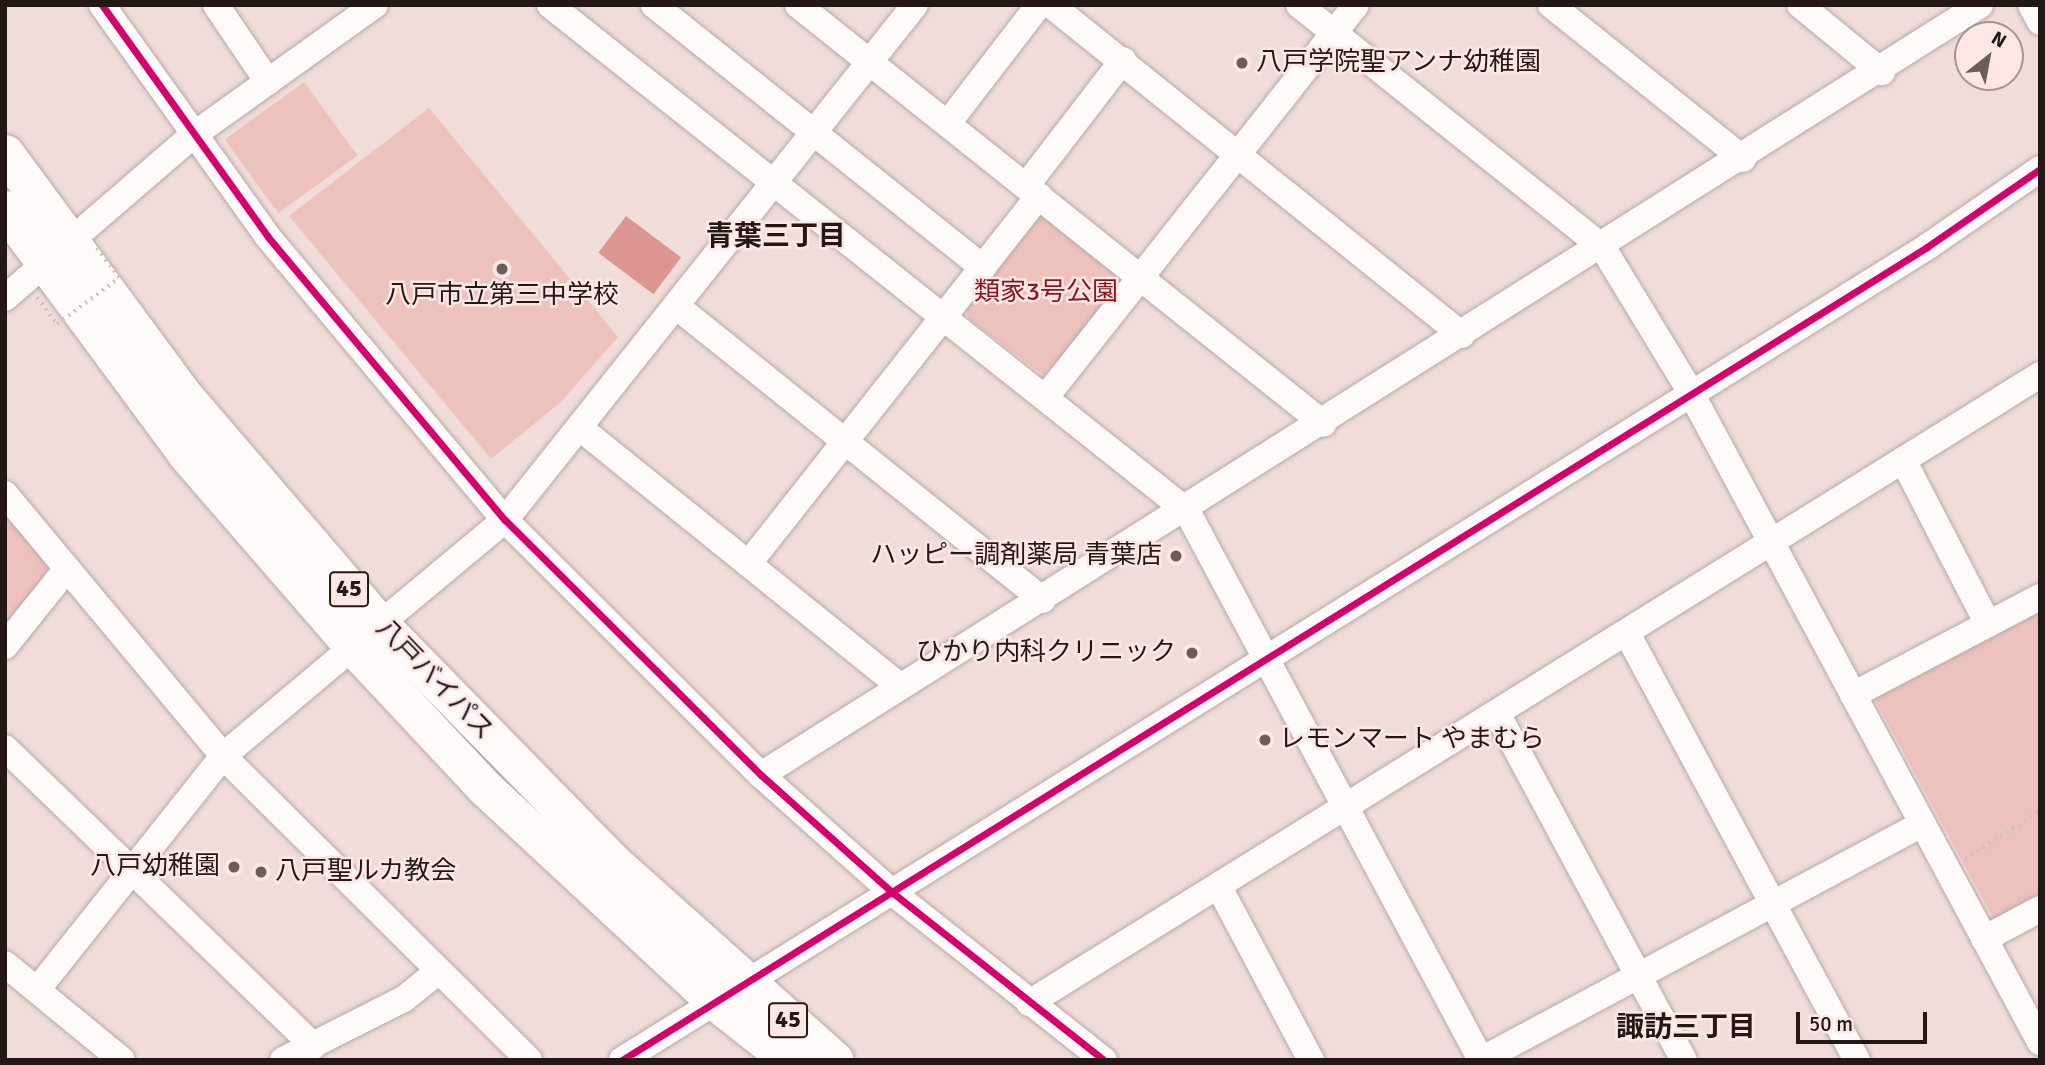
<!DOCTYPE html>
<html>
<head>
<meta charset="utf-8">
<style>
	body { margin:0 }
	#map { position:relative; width:2045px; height:1065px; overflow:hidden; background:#f0ddda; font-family:Signika,"Noto Sans JP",sans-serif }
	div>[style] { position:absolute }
	.green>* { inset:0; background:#edc2bd; transform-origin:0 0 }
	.water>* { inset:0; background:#dc958f; transform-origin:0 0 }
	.path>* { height:3.5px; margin-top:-1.75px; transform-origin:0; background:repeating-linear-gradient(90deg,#c9c2c0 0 2px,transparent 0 7px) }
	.roads { filter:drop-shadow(0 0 2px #b7a9a7) drop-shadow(0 0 2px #b7a9a7) }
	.minor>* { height:26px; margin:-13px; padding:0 13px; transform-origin:13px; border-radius:13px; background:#fdfaf9 }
	.highway>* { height:37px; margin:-18.5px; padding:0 18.5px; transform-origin:18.5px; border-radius:18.5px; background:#fdfaf9 }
	.path-bridge>* { height:3.5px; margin-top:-1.75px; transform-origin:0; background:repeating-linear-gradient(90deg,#c9c2c0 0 2px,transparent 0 7px) }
	.cycleway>* { height:7px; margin:-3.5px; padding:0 3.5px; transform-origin:3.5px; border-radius:3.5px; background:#d6006c }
	.dots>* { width:19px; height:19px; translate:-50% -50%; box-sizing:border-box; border:4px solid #fce7e4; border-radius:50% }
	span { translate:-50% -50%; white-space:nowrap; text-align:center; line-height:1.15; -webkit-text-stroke:5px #fce7e4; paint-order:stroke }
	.shield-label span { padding:2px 5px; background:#fce7e4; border:2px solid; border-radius:5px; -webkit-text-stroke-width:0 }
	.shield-label { font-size:24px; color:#241816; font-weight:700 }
	.poi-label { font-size:26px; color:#241816 }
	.left { translate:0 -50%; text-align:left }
	.right { translate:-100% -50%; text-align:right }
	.park-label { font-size:26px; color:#87151b }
	.street-label { font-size:26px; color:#241816 }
	.neighbourhood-label { font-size:28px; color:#241816; font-weight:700 }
	.frame { position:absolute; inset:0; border:7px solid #241816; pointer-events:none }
	.north { position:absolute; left:1954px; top:21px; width:70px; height:70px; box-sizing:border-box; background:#fce7e4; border:2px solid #a69492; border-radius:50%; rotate:31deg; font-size:19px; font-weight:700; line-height:28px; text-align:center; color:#241816 }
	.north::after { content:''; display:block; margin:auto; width:24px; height:32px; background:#6b5d5b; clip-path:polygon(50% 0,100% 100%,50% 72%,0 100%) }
	.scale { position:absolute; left:1796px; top:1012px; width:131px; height:32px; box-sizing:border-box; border:4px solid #241816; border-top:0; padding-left:9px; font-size:21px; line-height:24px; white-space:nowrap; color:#241816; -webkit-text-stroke:5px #fce7e4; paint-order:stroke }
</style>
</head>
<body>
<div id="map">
	<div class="green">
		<div style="left:304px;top:82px;width:91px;height:98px;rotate:54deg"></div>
		<div style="clip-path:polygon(429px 108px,618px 337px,561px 402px,491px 459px,289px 216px)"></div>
		<div style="clip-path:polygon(1044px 215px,1122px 277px,1121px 287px,1044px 376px,969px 319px,965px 308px,1036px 216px)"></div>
		<div style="clip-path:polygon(5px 508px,47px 564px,46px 578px,5px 627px)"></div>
		<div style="clip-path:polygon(2040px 607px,2040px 900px,1996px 923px,1873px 696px)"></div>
	</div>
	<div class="water">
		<div style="left:626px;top:216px;width:69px;height:46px;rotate:37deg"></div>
	</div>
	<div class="path">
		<div style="left:1965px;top:859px;width:89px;rotate:-32.6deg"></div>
	</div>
	<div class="roads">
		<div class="minor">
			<div style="left:102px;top:5px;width:285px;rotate:54.4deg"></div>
			<div style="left:268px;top:237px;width:369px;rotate:50.1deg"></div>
			<div style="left:505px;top:520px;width:361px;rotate:44.9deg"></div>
			<div style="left:761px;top:775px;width:177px;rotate:41.8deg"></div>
			<div style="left:893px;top:893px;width:269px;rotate:38.4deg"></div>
			<div style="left:216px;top:5px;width:93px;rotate:56deg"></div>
			<div style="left:550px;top:5px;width:814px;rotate:38.46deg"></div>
			<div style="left:1187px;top:511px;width:623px;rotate:61.83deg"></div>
			<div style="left:654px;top:5px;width:421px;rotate:38.6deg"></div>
			<div style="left:798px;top:5px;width:672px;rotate:38.54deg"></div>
			<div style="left:1051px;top:5px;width:527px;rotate:38.76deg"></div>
			<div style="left:1299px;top:5px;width:389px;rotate:38.6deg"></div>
			<div style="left:1603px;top:248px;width:170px;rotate:58.7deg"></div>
			<div style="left:1691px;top:393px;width:737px;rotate:61.73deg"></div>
			<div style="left:1551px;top:5px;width:246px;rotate:38.7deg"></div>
			<div style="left:1800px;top:5px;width:106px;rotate:39.3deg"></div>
			<div style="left:2031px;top:5px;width:19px;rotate:62deg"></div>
			<div style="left:948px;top:123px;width:149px;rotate:-52.4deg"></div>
			<div style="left:1026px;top:186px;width:159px;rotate:-52.4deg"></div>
			<div style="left:68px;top:243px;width:164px;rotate:-40.8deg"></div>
			<div style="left:192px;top:136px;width:225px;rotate:-35.6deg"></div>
			<div style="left:5px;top:298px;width:50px;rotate:-41deg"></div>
			<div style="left:676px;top:306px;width:470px;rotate:38.7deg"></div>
			<div style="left:1045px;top:398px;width:501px;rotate:-51.64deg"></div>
			<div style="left:580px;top:428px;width:411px;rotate:38.9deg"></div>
			<div style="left:1903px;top:460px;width:185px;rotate:62.6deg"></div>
			<div style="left:5px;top:494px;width:341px;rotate:50.2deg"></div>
			<div style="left:223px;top:756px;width:431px;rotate:44.8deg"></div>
			<div style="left:749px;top:563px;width:468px;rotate:-51.7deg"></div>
			<div style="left:380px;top:624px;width:163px;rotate:-39.8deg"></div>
			<div style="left:505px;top:520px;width:658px;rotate:-51.48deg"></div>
			<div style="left:1628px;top:635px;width:483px;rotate:61.7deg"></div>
			<div style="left:5px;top:646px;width:96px;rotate:-51.3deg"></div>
			<div style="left:1853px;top:695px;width:211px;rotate:-27.7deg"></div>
			<div style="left:1498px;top:715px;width:392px;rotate:61.7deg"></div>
			<div style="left:5px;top:748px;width:429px;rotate:44deg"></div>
			<div style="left:761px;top:775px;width:1442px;rotate:-32.28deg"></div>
			<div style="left:1220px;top:889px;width:194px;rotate:62deg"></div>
			<div style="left:1984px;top:939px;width:64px;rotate:-28.2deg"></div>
			<div style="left:5px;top:964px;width:151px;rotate:39.4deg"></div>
			<div style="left:37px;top:990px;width:299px;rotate:-51.5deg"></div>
			<div style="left:223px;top:756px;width:170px;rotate:-40deg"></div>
			<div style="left:1029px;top:1003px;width:1190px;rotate:-31.85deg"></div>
			<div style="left:283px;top:1060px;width:136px;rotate:-26.8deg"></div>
			<div style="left:404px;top:999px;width:41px;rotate:-39.1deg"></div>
			<div style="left:622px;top:1060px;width:1538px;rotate:-31.92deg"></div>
			<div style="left:1927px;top:247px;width:137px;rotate:-34.6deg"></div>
			<div style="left:1481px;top:1060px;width:500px;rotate:-28.15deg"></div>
		</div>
		<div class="highway">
			<div style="left:5px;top:153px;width:297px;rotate:53.6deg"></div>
			<div style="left:181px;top:392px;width:306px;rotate:49.4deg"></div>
			<div style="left:380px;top:624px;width:330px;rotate:45.6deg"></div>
			<div style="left:611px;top:860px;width:300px;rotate:41.8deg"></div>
			<div style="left:5px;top:209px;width:305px;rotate:53.5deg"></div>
			<div style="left:186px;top:454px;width:255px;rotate:49.1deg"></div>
			<div style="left:353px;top:647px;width:192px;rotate:46.9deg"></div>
			<div style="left:484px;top:787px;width:313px;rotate:42.9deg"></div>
			<div style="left:713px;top:1000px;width:97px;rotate:38.3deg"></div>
		</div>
	</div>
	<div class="path-bridge">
		<div style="left:33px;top:292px;width:40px;rotate:53deg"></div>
		<div style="left:57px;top:324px;width:77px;rotate:-36.6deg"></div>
		<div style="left:119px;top:278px;width:38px;rotate:-127deg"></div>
	</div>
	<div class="cycleway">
		<div style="left:102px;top:5px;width:285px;rotate:54.4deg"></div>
		<div style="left:268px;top:237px;width:369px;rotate:50.1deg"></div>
		<div style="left:505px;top:520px;width:361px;rotate:44.9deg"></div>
		<div style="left:761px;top:775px;width:177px;rotate:41.8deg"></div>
		<div style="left:893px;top:893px;width:269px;rotate:38.4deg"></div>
		<div style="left:622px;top:1060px;width:1538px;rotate:-31.92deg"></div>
		<div style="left:1927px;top:247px;width:137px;rotate:-34.6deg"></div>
	</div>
	<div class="dots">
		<div style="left:1242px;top:63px;background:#6b5d5b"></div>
		<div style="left:502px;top:269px;background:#6b5d5b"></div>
		<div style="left:1176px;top:556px;background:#6b5d5b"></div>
		<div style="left:1192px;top:653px;background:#6b5d5b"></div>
		<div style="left:1265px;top:740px;background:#6b5d5b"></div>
		<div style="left:234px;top:867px;background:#6b5d5b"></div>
		<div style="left:261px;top:872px;background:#6b5d5b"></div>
	</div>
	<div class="shield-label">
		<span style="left:349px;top:589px">45</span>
		<span style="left:788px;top:1020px">45</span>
	</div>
	<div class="poi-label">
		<span class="left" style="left:1256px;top:63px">八戸学院聖アンナ幼稚園</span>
		<span style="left:502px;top:296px">八戸市立第三中学校</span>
		<span class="right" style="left:1162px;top:556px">ハッピー調剤薬局 青葉店</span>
		<span class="right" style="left:1176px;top:653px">ひかり内科クリニック</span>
		<span class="left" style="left:1279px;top:740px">レモンマート やまむら</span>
		<span class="right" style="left:220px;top:867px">八戸幼稚園</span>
		<span class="left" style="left:275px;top:872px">八戸聖ルカ教会</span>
	</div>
	<div class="park-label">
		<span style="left:1046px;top:293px">類家3号公園</span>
	</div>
	<div class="street-label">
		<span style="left:434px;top:680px;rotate:46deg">八戸バイパス</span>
	</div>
	<div class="neighbourhood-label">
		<span style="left:776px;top:236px">青葉三丁目</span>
		<span style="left:1686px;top:1027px">諏訪三丁目</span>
	</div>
	<div class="frame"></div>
	<div class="north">N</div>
	<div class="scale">50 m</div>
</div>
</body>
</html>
